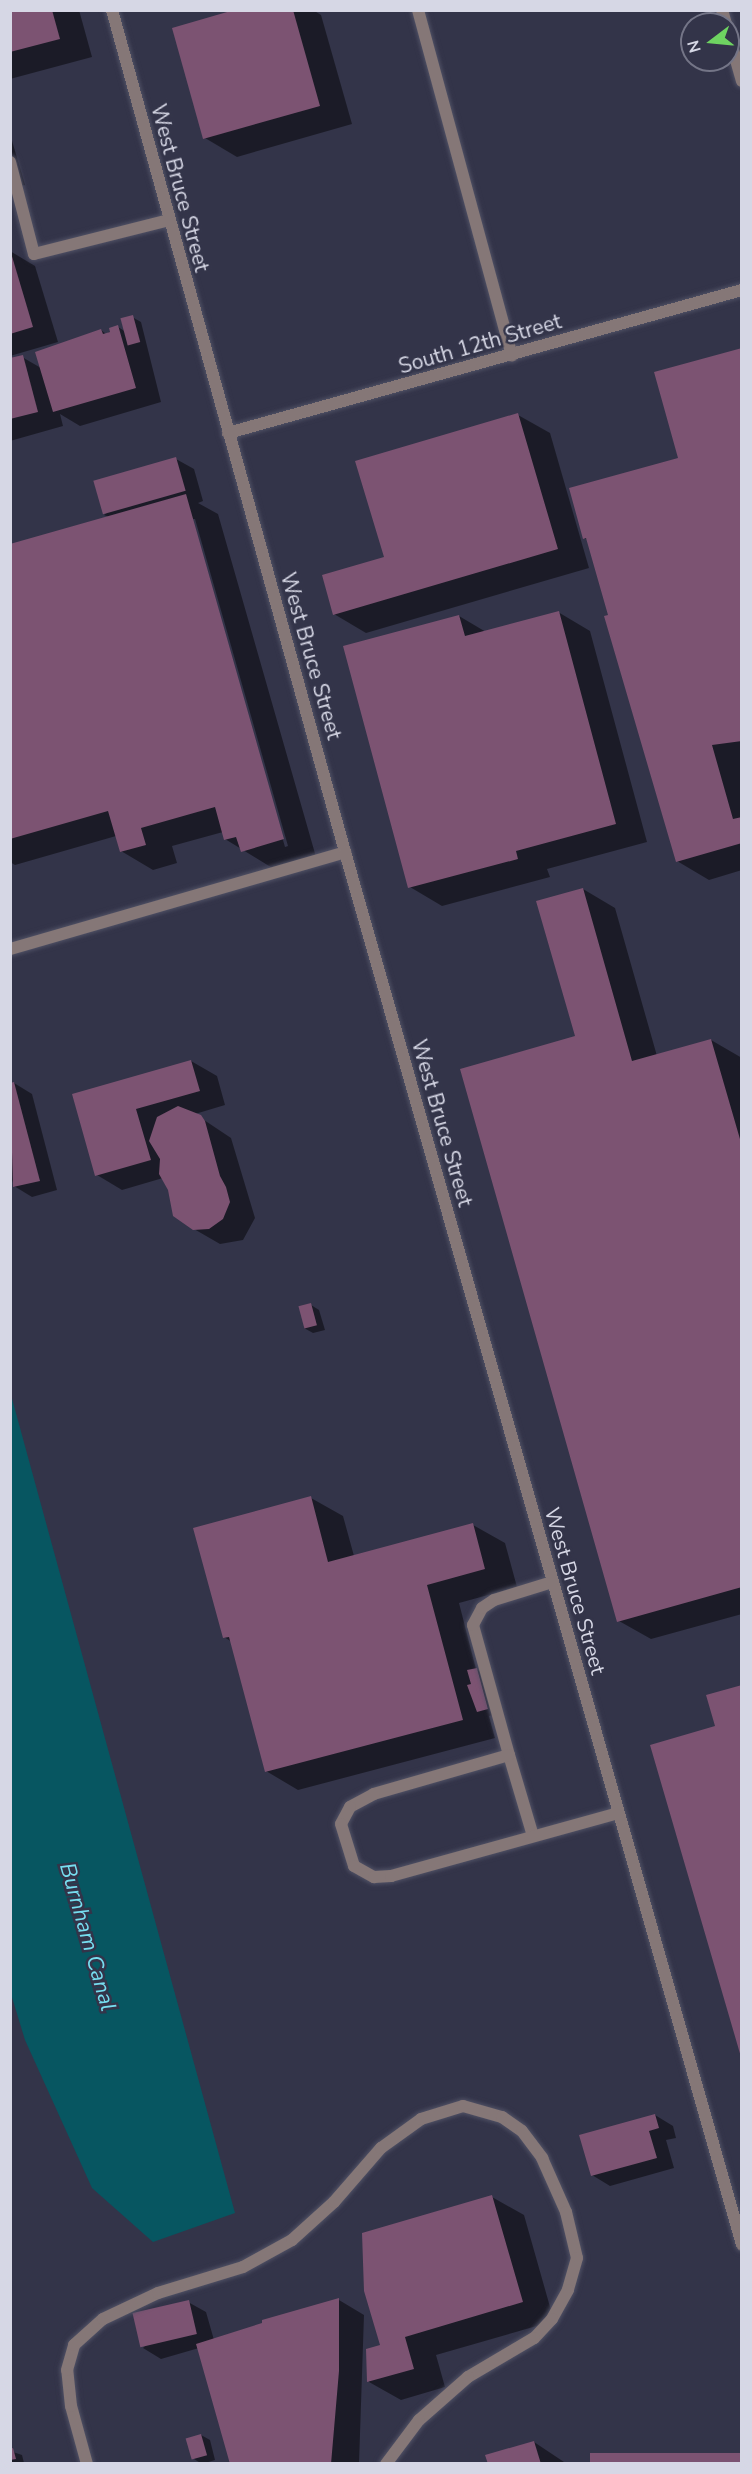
<!DOCTYPE html>
<html>
<head>
<meta charset="utf-8">
<style>
	body { margin:0 }
	#map { position:relative; width:752px; height:2474px; overflow:hidden; background:#333449; font-family:"Nunito Sans",sans-serif }
	div>[style] { position:absolute }
	.water>* { inset:0; background:#075661 }
	.shadow>* { inset:0; background:#0007 }
	.building>* { inset:0; background:#7c5372; transform-origin:0 0 }
	.roads { filter:drop-shadow(0 0 2px #505165) drop-shadow(0 0 2px #505165) }
	.lane>* { height:12px; margin:-6px; padding:0 6px; transform-origin:6px; border-radius:6px; background:#857777 }
	.street>* { height:12px; margin:-6px; padding:0 6px; transform-origin:6px; border-radius:6px; background:#857777 }
	span { translate:-50% -50%; white-space:nowrap; text-align:center; line-height:1.15; -webkit-text-stroke:5px #333449; paint-order:stroke }
	.street-label { font-size:21px; color:#d6d7e5 }
	.water-label { font-size:22px; color:#76def0; font-style:italic }
	.frame { position:absolute; inset:0; border:12px solid #d6d7e5; pointer-events:none }
	.north { position:absolute; left:680px; top:12px; width:60px; height:60px; box-sizing:border-box; background:#333449; border:2px solid #747587; border-radius:50%; rotate:254deg; font-size:16px; font-weight:700; line-height:24px; text-align:center; color:#d6d7e5 }
	.north::after { content:''; display:block; margin:auto; width:21px; height:27px; background:#6ed361; clip-path:polygon(50% 0,100% 100%,50% 72%,0 100%) }
</style>
</head>
<body>
<div id="map">
	<div class="water">
		<div style="clip-path:polygon(11px 1395px,235px 2213px,153px 2242px,92px 2188px,25px 2040px,11px 1994px)"></div>
	</div>
	<div class="shadow">
		<div style="clip-path:polygon(10px 10px,79px 10px,92px 57px,10px 79px)"></div>
		<div style="clip-path:polygon(239px 10px,313px 10px,321px 15px,352px 124px,237px 157px,205px 138px)"></div>
		<div style="clip-path:polygon(10px 134px,25px 185px,10px 189px)"></div>
		<div style="clip-path:polygon(10px 251px,35px 266px,58px 342px,10px 356px)"></div>
		<div style="clip-path:polygon(132px 317px,141px 322px,161px 402px,80px 426px,60px 414px,63px 426px,10px 441px,10px 360px,22px 357px,41px 368px,101px 330px,106px 334px,118px 327px,126px 332px)"></div>
		<div style="clip-path:polygon(742px 350px,742px 870px,709px 880px,677px 861px,589px 540px,584px 538px,680px 459px)"></div>
		<div style="clip-path:polygon(518px 415px,550px 433px,589px 568px,366px 633px,334px 614px)"></div>
		<div style="clip-path:polygon(evenodd,176px 459px,194px 469px,203px 501px,198px 503px,218px 514px,316px 857px,274px 869px,225px 839px,223px 832px,172px 846px,177px 863px,153px 870px,121px 851px,116px 836px,15px 865px,10px 862px,10px 546px,109px 517px,104px 515px,176px 459px,191px 519px,195px 519px,288px 846px,285px 847px,191px 519px)"></div>
		<div style="clip-path:polygon(558px 612px,590px 631px,647px 842px,547px 869px,550px 877px,442px 906px,410px 887px,459px 616px,486px 632px)"></div>
		<div style="clip-path:polygon(583px 889px,615px 908px,657px 1056px,711px 1040px,742px 1058px,742px 1614px,651px 1639px,619px 1621px)"></div>
		<div style="clip-path:polygon(191px 1061px,217px 1076px,225px 1105px,195px 1114px,231px 1138px,255px 1218px,243px 1240px,220px 1244px,194px 1229px,163px 1178px,122px 1190px,97px 1175px,74px 1095px)"></div>
		<div style="clip-path:polygon(14px 1083px,32px 1094px,57px 1190px,32px 1197px,14px 1186px,10px 1173px,10px 1084px)"></div>
		<div style="clip-path:polygon(311px 1305px,319px 1310px,325px 1330px,313px 1333px,304px 1328px)"></div>
		<div style="clip-path:polygon(311px 1498px,343px 1516px,354px 1556px,473px 1525px,505px 1543px,517px 1587px,459px 1603px,476px 1669px,485px 1674px,496px 1714px,489px 1716px,495px 1738px,298px 1790px,266px 1771px,232px 1642px,224px 1637px)"></div>
		<div style="clip-path:polygon(655px 2115px,673px 2126px,676px 2138px,666px 2140px,674px 2168px,610px 2186px,592px 2175px)"></div>
		<div style="clip-path:polygon(492px 2197px,524px 2215px,554px 2321px,436px 2355px,445px 2387px,401px 2400px,369px 2382px,368px 2351px,382px 2346px)"></div>
		<div style="clip-path:polygon(339px 2300px,364px 2315px,359px 2464px,232px 2464px,199px 2348px,161px 2359px,143px 2348px,188px 2302px,206px 2312px,214px 2340px)"></div>
		<div style="clip-path:polygon(201px 2435px,210px 2440px,215px 2460px,202px 2464px,194px 2459px)"></div>
		<div style="clip-path:polygon(534px 2442px,567px 2464px,489px 2464px)"></div>
		<div style="clip-path:polygon(10px 2451px,22px 2455px,24px 2463px,10px 2464px)"></div>
	</div>
	<div class="building">
		<div style="clip-path:polygon(10px 10px,52px 10px,60px 39px,10px 52px)"></div>
		<div style="clip-path:polygon(234px 10px,293px 10px,320px 106px,203px 139px,172px 28px)"></div>
		<div style="clip-path:polygon(11px 253px,33px 327px,10px 334px,10px 254px)"></div>
		<div style="left:133px;top:315px;width:28px;height:13px;rotate:75deg"></div>
		<div style="clip-path:polygon(118px 325px,136px 388px,53px 412px,35px 352px,101px 329px,103px 334px,110px 332px,109px 328px)"></div>
		<div style="clip-path:polygon(742px 348px,742px 741px,712px 745px,733px 819px,742px 817px,742px 843px,676px 862px,604px 616px,608px 615px,586px 538px,583px 539px,569px 488px,678px 458px,654px 372px)"></div>
		<div style="clip-path:polygon(23px 355px,38px 412px,10px 419px,10px 358px)"></div>
		<div style="clip-path:polygon(518px 413px,558px 549px,333px 615px,322px 575px,384px 557px,355px 461px)"></div>
		<div style="left:176px;top:457px;width:35px;height:86px;rotate:74deg"></div>
		<div style="clip-path:polygon(186px 494px,284px 839px,241px 852px,236px 837px,224px 840px,215px 807px,141px 828px,146px 845px,120px 852px,108px 811px,10px 839px,10px 544px)"></div>
		<div style="clip-path:polygon(559px 611px,616px 824px,516px 851px,518px 859px,408px 888px,343px 646px,459px 615px,465px 636px)"></div>
		<div style="clip-path:polygon(583px 888px,632px 1061px,711px 1039px,742px 1146px,742px 1587px,617px 1622px,460px 1069px,575px 1036px,536px 901px)"></div>
		<div style="clip-path:polygon(191px 1060px,200px 1091px,136px 1109px,151px 1160px,95px 1176px,72px 1094px)"></div>
		<div style="clip-path:polygon(14px 1082px,40px 1181px,13px 1187px,10px 1083px)"></div>
		<div style="clip-path:polygon(178px 1106px,201px 1115px,205px 1121px,220px 1176px,226px 1187px,230px 1202px,223px 1219px,209px 1229px,193px 1230px,173px 1216px,168px 1190px,159px 1174px,160px 1159px,149px 1141px,157px 1117px)"></div>
		<div style="left:311px;top:1303px;width:23px;height:13px;rotate:75deg"></div>
		<div style="clip-path:polygon(311px 1496px,328px 1562px,473px 1523px,485px 1569px,427px 1585px,463px 1720px,265px 1772px,229px 1637px,223px 1638px,193px 1528px)"></div>
		<div style="clip-path:polygon(477px 1668px,488px 1709px,477px 1712px,467px 1685px,471px 1684px,467px 1670px)"></div>
		<div style="clip-path:polygon(742px 1685px,742px 2057px,741px 2057px,650px 1745px,715px 1726px,706px 1695px)"></div>
		<div style="clip-path:polygon(655px 2114px,659px 2128px,649px 2131px,657px 2158px,591px 2176px,579px 2135px)"></div>
		<div style="clip-path:polygon(492px 2195px,523px 2302px,405px 2337px,414px 2369px,367px 2382px,366px 2349px,380px 2345px,364px 2291px,362px 2233px)"></div>
		<div style="clip-path:polygon(339px 2298px,339px 2371px,331px 2464px,230px 2464px,196px 2344px,262px 2323px,262px 2320px)"></div>
		<div style="left:189px;top:2300px;width:35px;height:58px;rotate:77deg"></div>
		<div style="left:201px;top:2434px;width:22px;height:16px;rotate:74deg"></div>
		<div style="clip-path:polygon(534px 2441px,541px 2464px,488px 2464px,485px 2455px)"></div>
		<div style="clip-path:polygon(13px 2448px,16px 2459px,10px 2460px,10px 2449px)"></div>
		<div style="left:590px;top:2453px;width:152px;height:11px"></div>
	</div>
	<div class="roads">
		<div class="lane">
			<div style="left:418px;top:10px;width:358px;rotate:74.8deg"></div>
			<div style="left:10px;top:162px;width:95px;rotate:75.4deg"></div>
			<div style="left:34px;top:254px;width:139px;rotate:-14.1deg"></div>
			<div style="left:10px;top:949px;width:349px;rotate:-16.1deg"></div>
			<div style="left:509px;top:1755px;width:135px;rotate:-105.5deg"></div>
			<div style="left:473px;top:1625px;width:19px;rotate:-62deg"></div>
			<div style="left:482px;top:1608px;width:14px;rotate:-34deg"></div>
			<div style="left:494px;top:1600px;width:61px;rotate:-17.2deg"></div>
			<div style="left:533px;top:1836px;width:84px;rotate:-106.5deg"></div>
			<div style="left:509px;top:1755px;width:141px;rotate:163.9deg"></div>
			<div style="left:374px;top:1794px;width:27px;rotate:152deg"></div>
			<div style="left:350px;top:1807px;width:19px;rotate:118deg"></div>
			<div style="left:341px;top:1824px;width:44px;rotate:72.8deg"></div>
			<div style="left:354px;top:1866px;width:23px;rotate:29deg"></div>
			<div style="left:374px;top:1877px;width:17px;rotate:-3deg"></div>
			<div style="left:391px;top:1876px;width:236px;rotate:-15.5deg"></div>
			<div style="left:87px;top:2464px;width:60px;rotate:-105.4deg"></div>
			<div style="left:71px;top:2406px;width:36px;rotate:-96deg"></div>
			<div style="left:67px;top:2370px;width:26px;rotate:-74deg"></div>
			<div style="left:74px;top:2345px;width:39px;rotate:-42deg"></div>
			<div style="left:103px;top:2319px;width:61px;rotate:-25.3deg"></div>
			<div style="left:158px;top:2293px;width:89px;rotate:-17deg"></div>
			<div style="left:243px;top:2267px;width:56px;rotate:-28.9deg"></div>
			<div style="left:292px;top:2240px;width:57px;rotate:-42.1deg"></div>
			<div style="left:334px;top:2202px;width:72px;rotate:-49deg"></div>
			<div style="left:381px;top:2148px;width:49px;rotate:-35.9deg"></div>
			<div style="left:421px;top:2119px;width:44px;rotate:-17.2deg"></div>
			<div style="left:463px;top:2106px;width:41px;rotate:15.8deg"></div>
			<div style="left:502px;top:2117px;width:24px;rotate:35deg"></div>
			<div style="left:522px;top:2131px;width:34px;rotate:53deg"></div>
			<div style="left:542px;top:2158px;width:59px;rotate:66deg"></div>
			<div style="left:566px;top:2212px;width:47px;rotate:76.6deg"></div>
			<div style="left:577px;top:2258px;width:33px;rotate:106deg"></div>
			<div style="left:568px;top:2290px;width:33px;rotate:119deg"></div>
			<div style="left:552px;top:2319px;width:26px;rotate:133deg"></div>
			<div style="left:534px;top:2338px;width:77px;rotate:149.4deg"></div>
			<div style="left:468px;top:2377px;width:65px;rotate:138.7deg"></div>
			<div style="left:419px;top:2420px;width:55px;rotate:126.9deg"></div>
		</div>
		<div class="street">
			<div style="left:112px;top:10px;width:874px;rotate:74.53deg"></div>
			<div style="left:345px;top:852px;width:1448px;rotate:74.09deg"></div>
			<div style="left:722px;top:10px;width:15px;rotate:74deg"></div>
			<div style="left:728px;top:32px;width:51px;rotate:74.1deg"></div>
			<div style="left:228px;top:433px;width:534px;rotate:-15.55deg"></div>
		</div>
	</div>
	<div class="street-label">
		<span style="left:180px;top:188px;rotate:75deg">West Bruce Street</span>
		<span style="left:480px;top:344px;rotate:-16deg">South 12th Street</span>
		<span style="left:311px;top:656px;rotate:74deg">West Bruce Street</span>
		<span style="left:442px;top:1123px;rotate:74deg">West Bruce Street</span>
		<span style="left:575px;top:1591px;rotate:74deg">West Bruce Street</span>
	</div>
	<div class="water-label">
		<span style="left:87px;top:1937px;rotate:74deg">Burnham Canal</span>
	</div>
	<div class="frame"></div>
	<div class="north">N</div>
</div>
</body>
</html>
